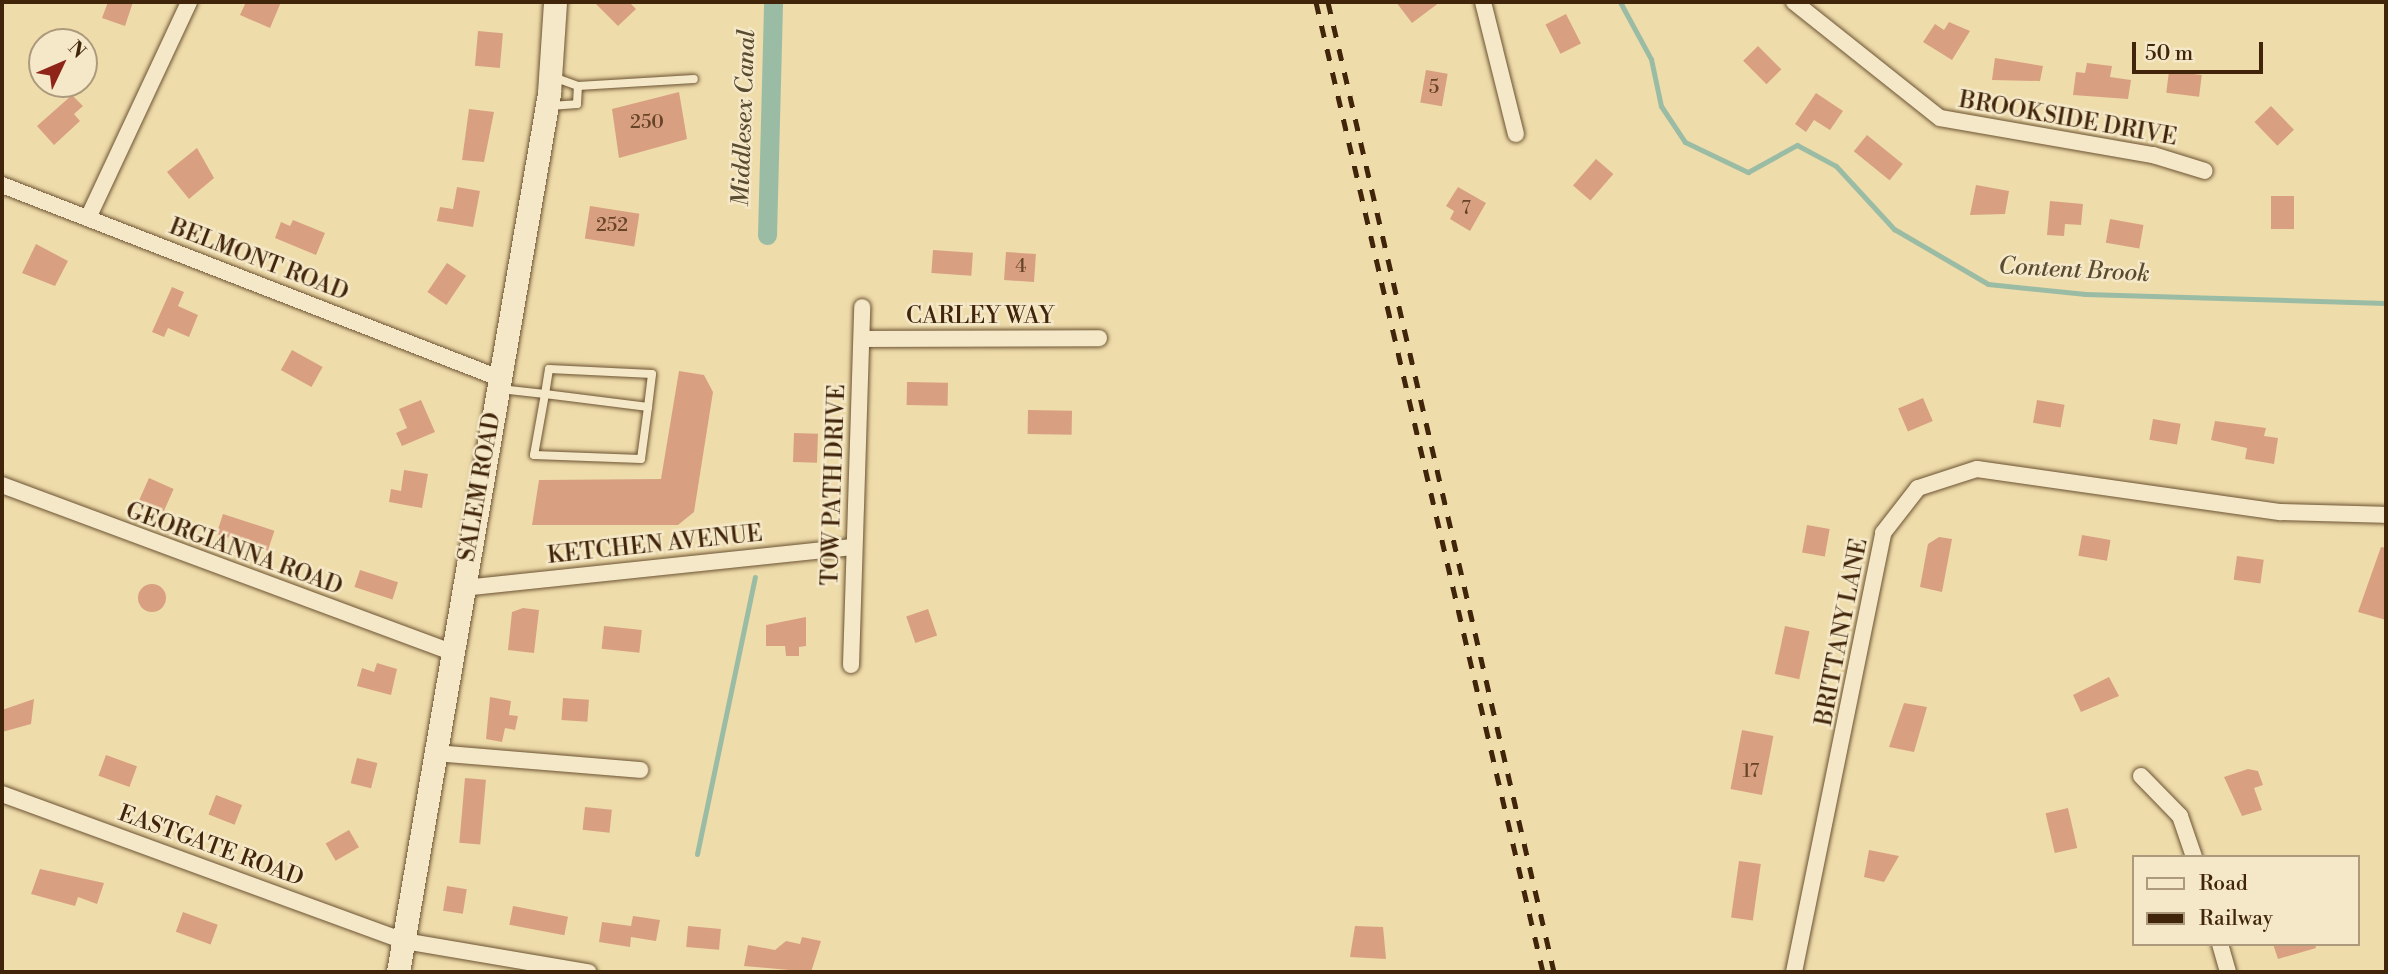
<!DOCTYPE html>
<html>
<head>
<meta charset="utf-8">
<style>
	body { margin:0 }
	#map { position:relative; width:2388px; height:974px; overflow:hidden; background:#efdcab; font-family:"Libre Bodoni",serif }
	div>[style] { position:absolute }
	.stream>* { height:5px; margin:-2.5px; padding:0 2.5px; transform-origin:2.5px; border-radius:2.5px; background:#9bbca4 }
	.canal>* { height:19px; margin:-9.5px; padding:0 9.5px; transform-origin:9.5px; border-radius:9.5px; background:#9bbca4 }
	.building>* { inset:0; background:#d8a081; transform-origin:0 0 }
	.round { border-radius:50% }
	.roads { filter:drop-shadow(0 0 2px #6c5332) drop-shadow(0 0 2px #6c5332) }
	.lane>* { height:8px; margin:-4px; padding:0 4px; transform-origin:4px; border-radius:4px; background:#f5e8c8 }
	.street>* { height:16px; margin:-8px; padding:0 8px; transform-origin:8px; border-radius:8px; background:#f5e8c8 }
	.secondary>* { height:23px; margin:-11.5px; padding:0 11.5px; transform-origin:11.5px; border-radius:11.5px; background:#f5e8c8 }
	.rail>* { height:5px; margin-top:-2.5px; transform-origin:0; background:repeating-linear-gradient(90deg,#41250a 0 12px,transparent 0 24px) }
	span { translate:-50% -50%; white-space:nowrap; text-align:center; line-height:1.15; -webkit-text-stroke:5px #f5e8c8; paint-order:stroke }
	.number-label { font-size:19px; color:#674428 }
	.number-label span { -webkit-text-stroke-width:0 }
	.street-label { font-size:23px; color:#41250a }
	.water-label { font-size:24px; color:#584b30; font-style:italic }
	.frame { position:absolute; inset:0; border:4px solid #41250a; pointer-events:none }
	.legend { position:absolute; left:2132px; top:855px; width:228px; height:91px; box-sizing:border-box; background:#f5e8c8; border:2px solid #ad9a7c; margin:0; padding:9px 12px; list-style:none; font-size:21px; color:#41250a }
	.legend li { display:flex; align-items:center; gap:14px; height:35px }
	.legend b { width:35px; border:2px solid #ad9a7c }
	.north { position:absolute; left:28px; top:28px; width:70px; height:70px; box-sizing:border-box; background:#f5e8c8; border:2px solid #ad9a7c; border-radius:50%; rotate:46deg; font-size:19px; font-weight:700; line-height:28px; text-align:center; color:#41250a }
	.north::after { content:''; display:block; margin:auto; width:24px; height:32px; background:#8f2418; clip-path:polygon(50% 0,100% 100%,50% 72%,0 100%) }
	.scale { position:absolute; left:2132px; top:42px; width:131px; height:32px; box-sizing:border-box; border:4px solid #41250a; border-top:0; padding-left:9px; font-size:21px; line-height:24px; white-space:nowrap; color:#41250a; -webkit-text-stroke:5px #f5e8c8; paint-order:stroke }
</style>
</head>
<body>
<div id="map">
	<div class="stream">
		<div style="left:1620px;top:2px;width:65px;rotate:61.5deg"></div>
		<div style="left:1651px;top:59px;width:48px;rotate:78deg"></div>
		<div style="left:1661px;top:106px;width:43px;rotate:56.3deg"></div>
		<div style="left:1685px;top:142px;width:70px;rotate:25.5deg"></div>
		<div style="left:1748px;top:172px;width:56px;rotate:-28.9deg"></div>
		<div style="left:1797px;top:145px;width:44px;rotate:28.3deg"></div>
		<div style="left:1836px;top:166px;width:86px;rotate:47.4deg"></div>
		<div style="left:1894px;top:229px;width:109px;rotate:30.3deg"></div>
		<div style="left:1988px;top:284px;width:98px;rotate:5.9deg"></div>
		<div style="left:2085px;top:294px;width:301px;rotate:1.7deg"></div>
		<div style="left:697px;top:854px;width:283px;rotate:-78.2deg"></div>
	</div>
	<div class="canal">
		<div style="left:767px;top:235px;width:233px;rotate:-88.5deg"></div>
	</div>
	<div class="building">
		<div style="clip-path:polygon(108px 2px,133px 2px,125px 26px,102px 18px)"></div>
		<div style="clip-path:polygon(246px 2px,281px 2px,270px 28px,240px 15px)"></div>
		<div style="clip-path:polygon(594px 2px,629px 2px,636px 9px,618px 26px)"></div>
		<div style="clip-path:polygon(1396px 2px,1440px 2px,1412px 23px)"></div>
		<div style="left:1566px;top:14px;width:33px;height:23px;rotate:63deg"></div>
		<div style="clip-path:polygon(1949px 22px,1970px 31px,1952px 60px,1923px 42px,1935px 24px,1944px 30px)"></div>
		<div style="left:478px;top:31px;width:25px;height:35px;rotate:5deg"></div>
		<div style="left:1758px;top:46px;width:33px;height:21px;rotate:45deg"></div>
		<div style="clip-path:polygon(1995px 58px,2043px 66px,2040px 81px,1992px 80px)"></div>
		<div style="clip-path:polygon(2087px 63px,2112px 66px,2110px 77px,2131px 80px,2128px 99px,2073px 95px,2076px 72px,2085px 73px)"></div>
		<div style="left:1426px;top:70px;width:22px;height:33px;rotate:10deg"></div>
		<div style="left:2169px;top:71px;width:33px;height:22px;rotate:7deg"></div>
		<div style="clip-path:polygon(679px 92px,687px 139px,619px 158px,612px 109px)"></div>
		<div style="clip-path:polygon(1816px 93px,1843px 111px,1830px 130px,1814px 120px,1806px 132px,1795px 124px)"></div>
		<div style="clip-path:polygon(72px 95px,83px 106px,74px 114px,80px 121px,54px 145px,37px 126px)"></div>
		<div style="left:2271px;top:106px;width:33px;height:23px;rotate:46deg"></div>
		<div style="clip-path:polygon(469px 109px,494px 112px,484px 162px,462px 160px)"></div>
		<div style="left:1867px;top:135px;width:46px;height:21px;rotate:39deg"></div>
		<div style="clip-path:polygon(197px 148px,214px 178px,189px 199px,167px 172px)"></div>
		<div style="left:1596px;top:159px;width:23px;height:35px;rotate:41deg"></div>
		<div style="clip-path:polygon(1976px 185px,2009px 191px,2005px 214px,1970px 215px)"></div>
		<div style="clip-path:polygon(457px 187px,480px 191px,473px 227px,437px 221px,440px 207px,453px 209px)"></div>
		<div style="clip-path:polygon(1458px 187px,1486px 203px,1470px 231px,1450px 219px,1454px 211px,1446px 206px)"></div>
		<div style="left:2271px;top:196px;width:23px;height:33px"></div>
		<div style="clip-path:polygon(2050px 201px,2083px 204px,2081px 225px,2065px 224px,2064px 236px,2047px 235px)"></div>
		<div style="left:590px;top:206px;width:50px;height:33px;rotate:9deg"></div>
		<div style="left:2110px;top:219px;width:34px;height:24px;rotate:10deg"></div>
		<div style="clip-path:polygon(293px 220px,325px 233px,316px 255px,275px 238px,281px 222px,290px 226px)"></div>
		<div style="clip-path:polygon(36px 244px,68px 261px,55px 286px,22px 273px)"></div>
		<div style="left:933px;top:250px;width:40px;height:23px;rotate:4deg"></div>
		<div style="left:1006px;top:252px;width:30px;height:28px;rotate:4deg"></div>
		<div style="left:447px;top:263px;width:23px;height:35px;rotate:34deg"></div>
		<div style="clip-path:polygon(172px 287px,184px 292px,178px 306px,198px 315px,189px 337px,168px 328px,164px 337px,152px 332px)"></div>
		<div style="left:292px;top:350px;width:35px;height:23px;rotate:29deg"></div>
		<div style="clip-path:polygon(679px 371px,704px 375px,713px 392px,694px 512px,678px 525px,532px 525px,539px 480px,661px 479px)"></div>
		<div style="left:907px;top:382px;width:41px;height:23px;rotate:1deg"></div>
		<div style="left:1923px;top:398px;width:25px;height:27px;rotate:67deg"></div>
		<div style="clip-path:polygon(421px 400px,435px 432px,402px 446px,396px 433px,407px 428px,399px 409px)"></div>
		<div style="left:2037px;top:400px;width:28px;height:23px;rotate:10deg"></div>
		<div style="left:1028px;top:410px;width:44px;height:24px;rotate:1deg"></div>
		<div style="left:2153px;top:419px;width:28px;height:21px;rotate:10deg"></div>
		<div style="clip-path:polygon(2215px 421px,2266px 428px,2264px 436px,2278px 438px,2274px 464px,2245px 459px,2247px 448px,2211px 440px)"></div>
		<div style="left:794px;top:433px;width:24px;height:29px;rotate:2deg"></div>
		<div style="clip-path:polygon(404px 470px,428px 474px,422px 508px,389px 502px,391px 489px,401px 491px)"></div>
		<div style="left:149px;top:478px;width:27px;height:24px;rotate:24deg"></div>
		<div style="left:223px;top:514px;width:54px;height:21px;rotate:18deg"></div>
		<div style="left:1807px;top:525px;width:23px;height:28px;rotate:10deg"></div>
		<div style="left:2082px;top:535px;width:29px;height:21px;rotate:10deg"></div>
		<div style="clip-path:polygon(1939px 537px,1952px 539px,1942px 592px,1920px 587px,1928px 544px)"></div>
		<div style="clip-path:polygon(2381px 547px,2386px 548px,2386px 620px,2358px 612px)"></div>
		<div style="left:2237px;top:556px;width:27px;height:24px;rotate:8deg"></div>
		<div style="left:360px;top:570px;width:40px;height:18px;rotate:18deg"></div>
		<div class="round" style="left:138px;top:584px;width:28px;height:28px"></div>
		<div style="clip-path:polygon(523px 608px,539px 610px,534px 653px,508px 650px,512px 612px)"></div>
		<div style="left:928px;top:609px;width:28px;height:23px;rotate:71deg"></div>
		<div style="clip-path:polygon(806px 617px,806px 646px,799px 647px,799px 656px,786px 656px,785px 646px,766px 646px,766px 625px)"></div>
		<div style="left:604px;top:626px;width:38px;height:23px;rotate:6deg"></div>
		<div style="left:1785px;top:626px;width:25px;height:49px;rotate:12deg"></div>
		<div style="clip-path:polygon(377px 663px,397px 669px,391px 695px,357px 686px,362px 668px,374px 672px)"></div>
		<div style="clip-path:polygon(2109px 677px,2119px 696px,2081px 712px,2073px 695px)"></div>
		<div style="clip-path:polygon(490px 697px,511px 701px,509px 715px,518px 716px,515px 730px,505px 728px,502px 742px,486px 739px)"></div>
		<div style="left:563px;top:698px;width:26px;height:22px;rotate:4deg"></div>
		<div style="clip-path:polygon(34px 699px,31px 724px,2px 732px,2px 710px)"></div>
		<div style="clip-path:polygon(1904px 703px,1927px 707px,1914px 752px,1889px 747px)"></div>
		<div style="left:1742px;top:730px;width:32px;height:60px;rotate:11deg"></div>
		<div style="left:106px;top:755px;width:33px;height:22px;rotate:20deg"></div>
		<div style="left:357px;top:758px;width:21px;height:26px;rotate:14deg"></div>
		<div style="clip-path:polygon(2248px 769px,2258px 771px,2263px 785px,2254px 788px,2262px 810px,2242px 816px,2224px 777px)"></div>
		<div style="left:465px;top:778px;width:21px;height:65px;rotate:5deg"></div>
		<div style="left:216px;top:795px;width:28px;height:21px;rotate:21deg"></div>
		<div style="left:585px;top:807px;width:27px;height:23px;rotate:6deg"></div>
		<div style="left:2068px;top:808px;width:41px;height:23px;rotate:77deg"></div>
		<div style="left:349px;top:830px;width:20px;height:27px;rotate:60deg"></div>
		<div style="clip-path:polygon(1869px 850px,1899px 856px,1884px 882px,1864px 877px)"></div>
		<div style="left:1739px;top:861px;width:22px;height:57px;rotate:8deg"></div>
		<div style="clip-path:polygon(40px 869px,104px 883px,97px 904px,78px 897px,75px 906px,31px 894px)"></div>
		<div style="left:447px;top:886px;width:20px;height:25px;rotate:9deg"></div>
		<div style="left:513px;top:906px;width:56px;height:19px;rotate:11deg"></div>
		<div style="left:183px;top:912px;width:37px;height:21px;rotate:20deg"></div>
		<div style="clip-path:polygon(633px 916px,660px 920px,656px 941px,631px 937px,630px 947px,599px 942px,602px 922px,631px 926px)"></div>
		<div style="left:688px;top:926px;width:33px;height:21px;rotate:5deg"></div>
		<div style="clip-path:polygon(1355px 926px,1383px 927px,1386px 959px,1350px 957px)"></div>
		<div style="clip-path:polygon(802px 937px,821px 941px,811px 972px,744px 966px,748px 945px,775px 950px,786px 941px,800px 944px)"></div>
		<div style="clip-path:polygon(2273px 944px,2315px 944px,2316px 948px,2278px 959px)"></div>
	</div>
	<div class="roads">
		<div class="lane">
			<div style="left:578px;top:86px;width:116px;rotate:-3.5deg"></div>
			<div style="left:550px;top:106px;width:27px;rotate:-4deg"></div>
			<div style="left:577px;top:104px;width:18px;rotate:-87deg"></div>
			<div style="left:578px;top:86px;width:27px;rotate:-160deg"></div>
			<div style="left:500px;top:389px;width:45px;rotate:6.3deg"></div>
			<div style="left:545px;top:394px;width:104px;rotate:7.2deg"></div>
			<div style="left:648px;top:407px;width:33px;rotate:-83deg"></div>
			<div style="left:652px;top:374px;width:103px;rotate:-177.2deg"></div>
			<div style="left:549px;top:369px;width:25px;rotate:99deg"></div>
			<div style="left:545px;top:394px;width:62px;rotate:100.2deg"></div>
			<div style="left:534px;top:455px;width:107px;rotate:2.1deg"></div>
			<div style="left:641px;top:459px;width:52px;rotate:-82.3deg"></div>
		</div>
		<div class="street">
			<div style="left:1483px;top:2px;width:136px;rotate:76deg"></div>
			<div style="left:1794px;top:2px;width:186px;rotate:38.5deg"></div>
			<div style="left:1940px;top:118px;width:216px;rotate:9.9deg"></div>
			<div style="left:2153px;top:155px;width:54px;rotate:17.1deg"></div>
			<div style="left:2px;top:185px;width:533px;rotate:21.22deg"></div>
			<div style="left:88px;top:218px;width:238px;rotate:-64.9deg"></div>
			<div style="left:862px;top:339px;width:237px;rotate:-0.2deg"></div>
			<div style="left:2px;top:485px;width:480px;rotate:20.4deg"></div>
			<div style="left:463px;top:588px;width:391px;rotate:-6deg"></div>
			<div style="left:851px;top:665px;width:358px;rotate:-88.2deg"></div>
			<div style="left:434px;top:753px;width:207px;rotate:4.7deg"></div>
			<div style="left:2141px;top:776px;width:56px;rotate:45.7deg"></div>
			<div style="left:2180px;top:816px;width:43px;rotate:71.1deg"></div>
			<div style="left:2px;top:794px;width:428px;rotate:20.1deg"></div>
			<div style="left:404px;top:941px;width:187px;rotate:9.6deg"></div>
			<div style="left:2220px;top:944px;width:29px;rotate:74deg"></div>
			<div style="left:1794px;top:972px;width:448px;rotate:-78.5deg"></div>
			<div style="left:1883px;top:533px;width:57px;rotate:-52.1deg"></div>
			<div style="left:1918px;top:488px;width:62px;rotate:-17.9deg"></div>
			<div style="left:1977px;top:469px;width:307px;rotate:8.1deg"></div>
			<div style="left:2281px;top:512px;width:105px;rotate:1.6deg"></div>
		</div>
		<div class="secondary">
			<div style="left:398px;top:972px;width:892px;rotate:-80.25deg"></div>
			<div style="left:549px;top:93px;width:91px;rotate:-86.2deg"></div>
		</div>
	</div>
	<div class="rail">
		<div style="left:1316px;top:2px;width:996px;rotate:76.83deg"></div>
		<div style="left:1328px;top:2px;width:996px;rotate:76.88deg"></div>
	</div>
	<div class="number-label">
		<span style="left:1434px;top:88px">5</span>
		<span style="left:647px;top:123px">250</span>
		<span style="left:1466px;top:209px">7</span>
		<span style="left:612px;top:226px">252</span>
		<span style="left:1021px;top:267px">4</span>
		<span style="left:1751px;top:772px">17</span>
	</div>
	<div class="street-label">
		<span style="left:2068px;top:119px;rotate:10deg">BROOKSIDE DRIVE</span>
		<span style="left:259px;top:260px;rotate:21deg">BELMONT ROAD</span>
		<span style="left:980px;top:316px">CARLEY WAY</span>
		<span style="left:834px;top:485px;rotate:-88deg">TOW PATH DRIVE</span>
		<span style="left:480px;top:487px;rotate:-80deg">SALEM ROAD</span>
		<span style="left:655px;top:545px;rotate:-6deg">KETCHEN AVENUE</span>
		<span style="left:234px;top:549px;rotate:20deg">GEORGIANNA ROAD</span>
		<span style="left:1842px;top:632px;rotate:-79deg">BRITTANY LANE</span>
		<span style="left:211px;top:846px;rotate:20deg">EASTGATE ROAD</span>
	</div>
	<div class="water-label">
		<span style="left:745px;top:118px;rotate:-88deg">Middlesex Canal</span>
		<span style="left:2074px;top:271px;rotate:3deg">Content Brook</span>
	</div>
	<div class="frame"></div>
	<ul class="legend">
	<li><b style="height:9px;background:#f5e8c8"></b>Road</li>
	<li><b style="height:9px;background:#41250a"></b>Railway</li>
	</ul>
	<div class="north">N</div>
	<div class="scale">50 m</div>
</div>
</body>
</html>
